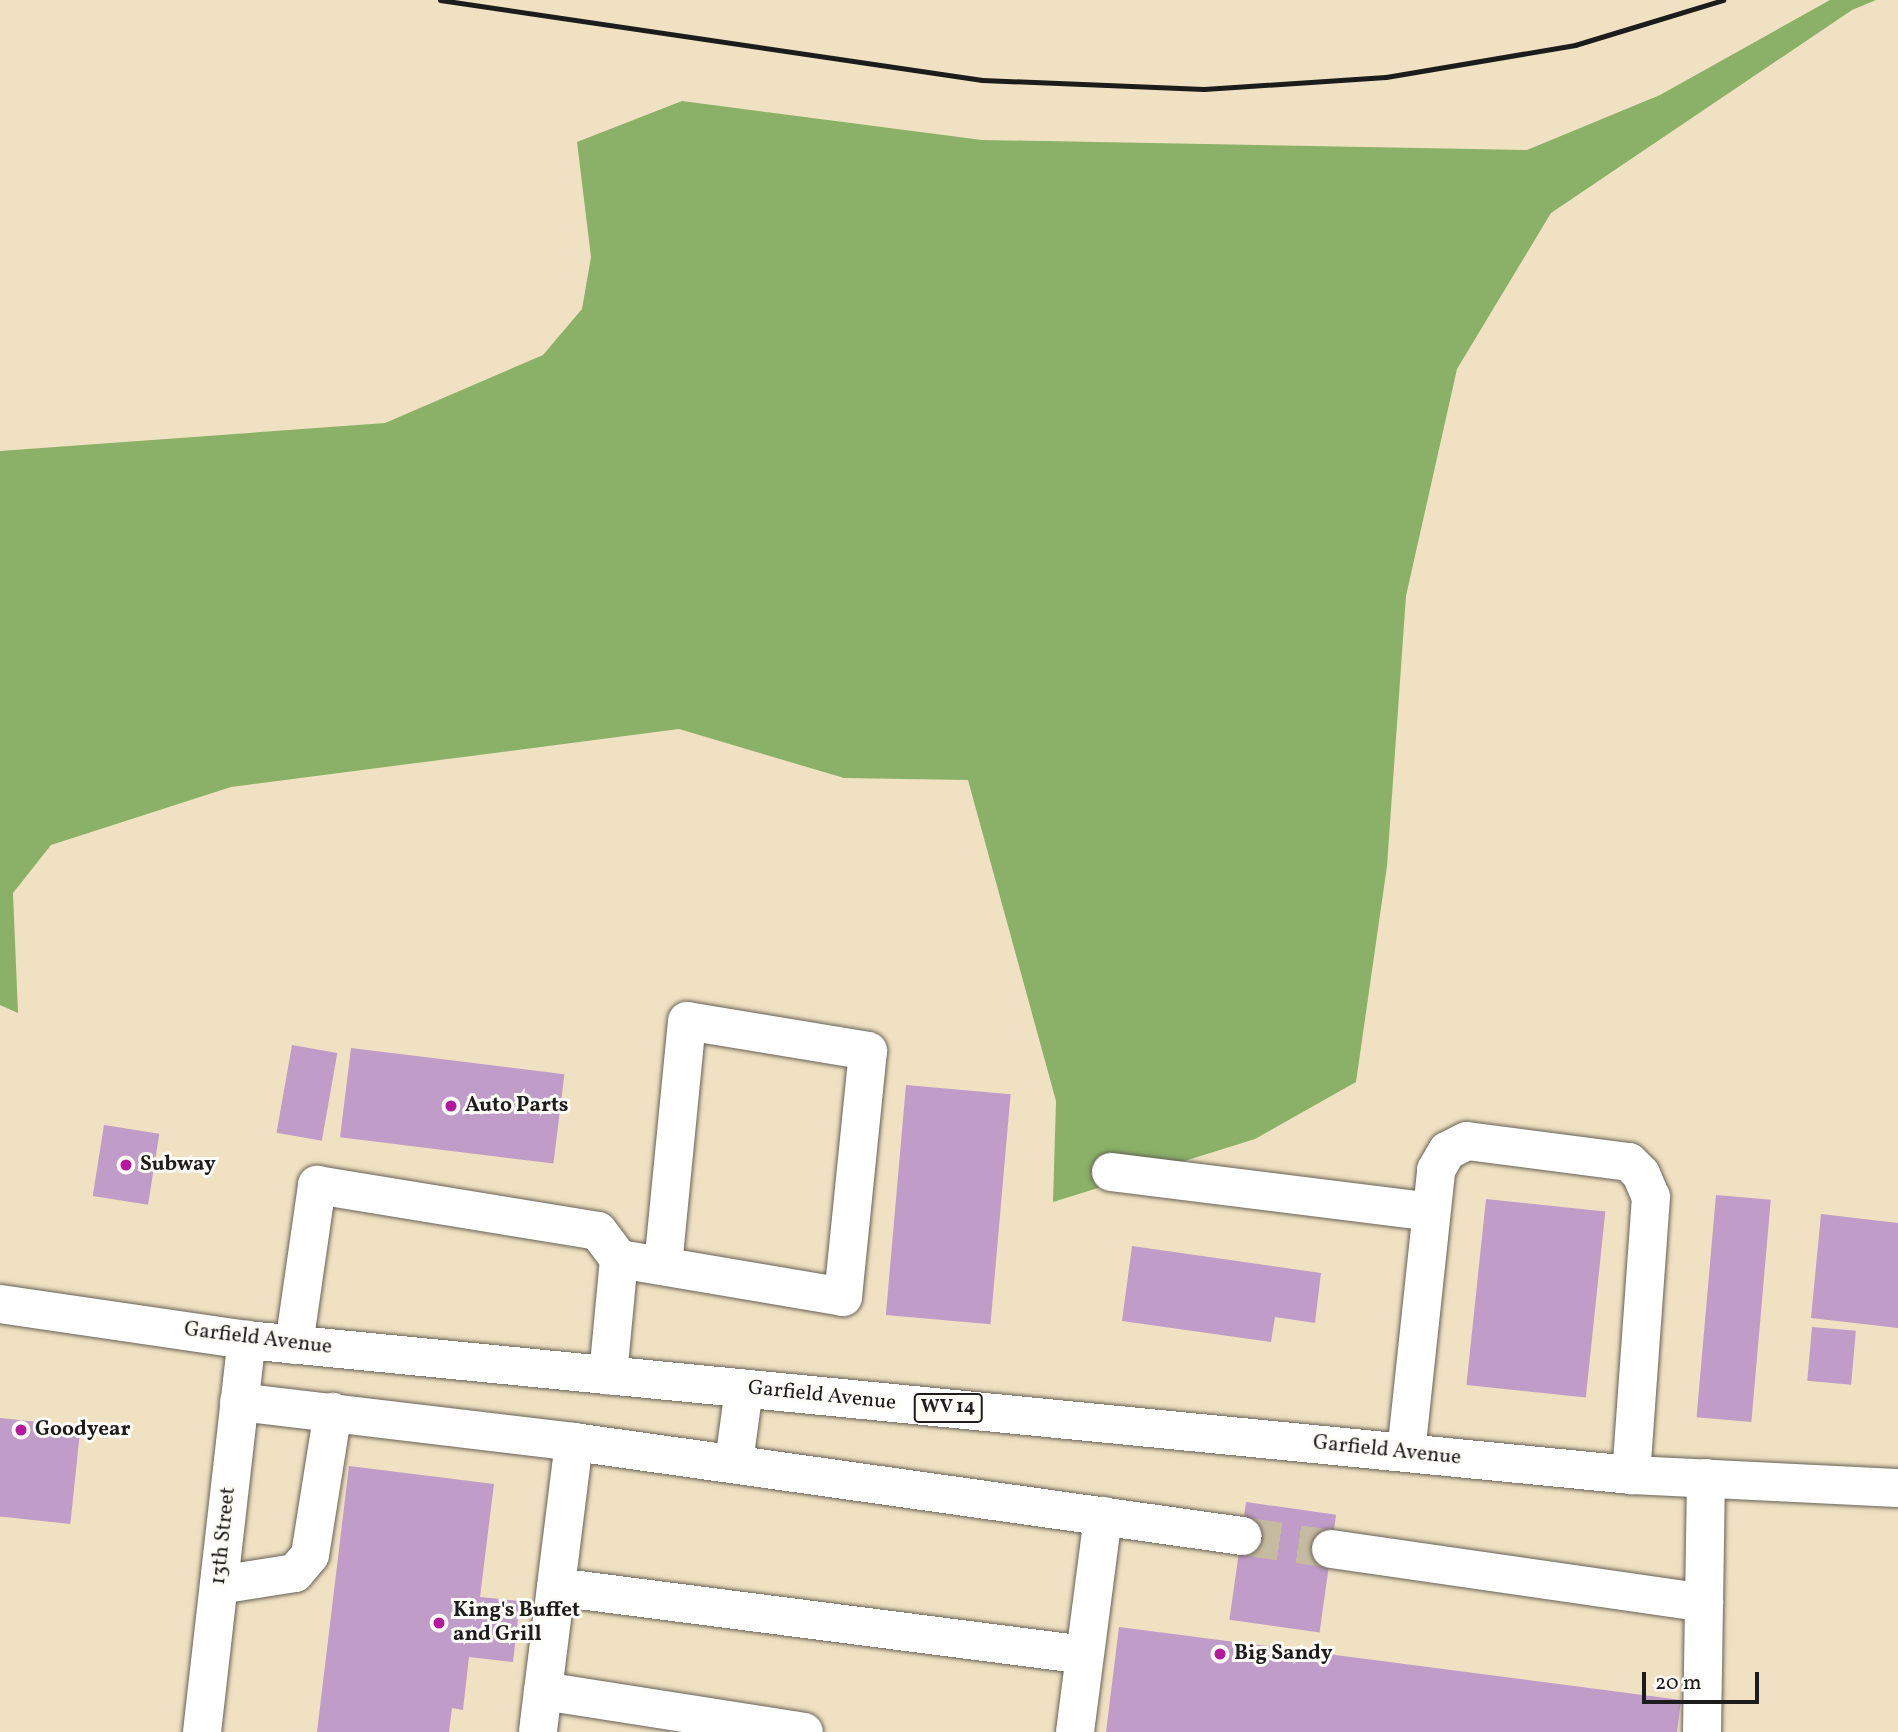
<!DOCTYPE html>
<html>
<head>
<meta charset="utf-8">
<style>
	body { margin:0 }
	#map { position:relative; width:1898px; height:1732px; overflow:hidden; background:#f0e1c2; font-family:Vollkorn,serif }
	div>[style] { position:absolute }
	.forest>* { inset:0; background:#8ab167 }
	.building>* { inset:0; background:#c09cc8; transform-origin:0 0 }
	.minor-tunnel>* { height:38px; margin-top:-19px; transform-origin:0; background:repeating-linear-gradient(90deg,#c6baa1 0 38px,transparent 0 57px) }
	.roads { filter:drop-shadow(0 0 2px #666156) drop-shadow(0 0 2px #666156) }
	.minor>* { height:38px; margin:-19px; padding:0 19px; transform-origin:19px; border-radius:19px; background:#fff }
	.major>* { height:38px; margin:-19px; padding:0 19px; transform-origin:19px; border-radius:19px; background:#fff }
	.rail>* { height:5px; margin:-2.5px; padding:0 2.5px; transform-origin:2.5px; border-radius:2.5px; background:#1c1c1c }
	.dots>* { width:19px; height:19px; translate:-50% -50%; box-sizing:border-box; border:4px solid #fdfcf7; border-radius:50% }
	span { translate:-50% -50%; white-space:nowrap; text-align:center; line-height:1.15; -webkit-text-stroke:6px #fdfcf7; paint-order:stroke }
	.shield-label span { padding:2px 5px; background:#fdfcf7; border:2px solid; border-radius:5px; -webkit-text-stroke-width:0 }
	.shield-label { font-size:19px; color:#1c1c1c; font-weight:700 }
	.poi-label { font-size:21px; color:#1c1c1c; font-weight:700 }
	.left { translate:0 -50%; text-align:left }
	.street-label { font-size:21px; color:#1c1c1c }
	.scale { position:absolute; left:1642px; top:1672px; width:117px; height:32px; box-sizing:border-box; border:4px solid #1c1c1c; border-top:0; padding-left:9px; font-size:21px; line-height:24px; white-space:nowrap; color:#1c1c1c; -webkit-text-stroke:5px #fdfcf7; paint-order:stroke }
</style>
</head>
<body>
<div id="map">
	<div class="forest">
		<div style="clip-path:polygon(1830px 0,1876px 0,1852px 10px,1551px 213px,1457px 369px,1406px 596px,1387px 866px,1356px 1082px,1255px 1139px,1053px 1202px,1056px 1101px,968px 780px,844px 778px,679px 729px,231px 787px,51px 845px,13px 893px,18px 1013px,0 1005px,0 451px,385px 423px,543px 355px,582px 309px,591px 257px,577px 142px,682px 101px,982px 140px,1527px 150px,1660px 95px)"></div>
	</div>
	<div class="building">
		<div style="left:292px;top:1045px;width:46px;height:89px;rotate:10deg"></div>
		<div style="left:351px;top:1048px;width:215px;height:90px;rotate:7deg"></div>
		<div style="left:906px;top:1085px;width:105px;height:231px;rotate:5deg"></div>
		<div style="left:104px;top:1125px;width:56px;height:72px;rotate:9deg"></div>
		<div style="left:1716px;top:1195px;width:55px;height:223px;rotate:5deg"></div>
		<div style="left:1486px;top:1199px;width:120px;height:187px;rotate:6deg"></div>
		<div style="clip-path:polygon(1821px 1214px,1898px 1223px,1898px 1328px,1811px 1318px)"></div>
		<div style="clip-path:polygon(1132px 1246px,1321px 1273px,1315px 1323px,1275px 1317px,1271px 1342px,1122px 1321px)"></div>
		<div style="left:1812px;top:1327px;width:44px;height:54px;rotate:5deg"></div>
		<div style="left:0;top:1418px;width:81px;height:98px;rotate:6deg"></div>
		<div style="clip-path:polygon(349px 1466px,494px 1484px,480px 1597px,520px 1601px,513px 1662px,469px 1657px,463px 1710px,452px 1708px,449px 1732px,317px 1732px)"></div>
		<div style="left:1246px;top:1502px;width:91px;height:119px;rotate:8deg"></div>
		<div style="clip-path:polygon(1119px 1627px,1681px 1700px,1677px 1732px,1106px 1732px)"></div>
	</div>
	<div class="minor-tunnel">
		<div style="left:1242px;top:1536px;width:90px;rotate:8.3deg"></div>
	</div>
	<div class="roads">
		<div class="minor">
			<div style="left:1111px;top:1172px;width:322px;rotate:7.1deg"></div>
			<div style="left:619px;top:1259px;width:227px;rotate:9.6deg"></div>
			<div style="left:843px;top:1297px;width:247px;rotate:-84.2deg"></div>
			<div style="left:868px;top:1051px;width:183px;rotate:-170.6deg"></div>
			<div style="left:687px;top:1021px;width:245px;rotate:95.6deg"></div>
			<div style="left:294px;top:1345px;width:162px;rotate:-81.8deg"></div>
			<div style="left:317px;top:1185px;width:285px;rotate:9.3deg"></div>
			<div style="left:598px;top:1231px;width:35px;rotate:53deg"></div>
			<div style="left:619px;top:1259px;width:117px;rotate:95.4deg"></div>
			<div style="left:239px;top:1402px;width:337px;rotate:6.8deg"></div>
			<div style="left:574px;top:1442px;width:292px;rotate:97.1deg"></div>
			<div style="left:574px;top:1442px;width:675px;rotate:8.01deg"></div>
			<div style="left:1406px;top:1453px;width:285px;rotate:-83.9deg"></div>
			<div style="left:1436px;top:1170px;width:22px;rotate:-60deg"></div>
			<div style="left:1447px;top:1151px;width:22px;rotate:-27deg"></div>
			<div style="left:1467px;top:1141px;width:163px;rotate:7.4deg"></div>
			<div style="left:1629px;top:1162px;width:17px;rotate:45deg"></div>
			<div style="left:1641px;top:1174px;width:25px;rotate:67deg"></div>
			<div style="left:1651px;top:1197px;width:279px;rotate:94.1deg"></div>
			<div style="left:734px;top:1462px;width:74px;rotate:-82.2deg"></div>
			<div style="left:1331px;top:1549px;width:377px;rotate:8.2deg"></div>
			<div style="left:219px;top:1585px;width:77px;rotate:-9deg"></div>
			<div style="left:295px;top:1573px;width:23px;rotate:-50deg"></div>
			<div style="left:310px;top:1555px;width:145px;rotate:-80.9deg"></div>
			<div style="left:556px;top:1587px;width:533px;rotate:7.32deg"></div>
			<div style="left:543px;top:1691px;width:264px;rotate:8.9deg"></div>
			<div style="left:202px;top:1732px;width:395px;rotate:-83.5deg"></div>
			<div style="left:1075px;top:1732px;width:218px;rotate:-82.6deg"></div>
			<div style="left:1702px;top:1732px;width:254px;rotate:-89.1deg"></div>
		</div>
		<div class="major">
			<div style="left:0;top:1304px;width:250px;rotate:8.3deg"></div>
			<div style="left:247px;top:1340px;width:1391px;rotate:5.57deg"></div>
			<div style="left:1631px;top:1475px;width:267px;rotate:2.8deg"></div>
		</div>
	</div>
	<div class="rail">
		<div style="left:440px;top:0;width:548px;rotate:8.4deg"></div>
		<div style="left:982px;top:80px;width:222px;rotate:2.3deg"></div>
		<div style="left:1204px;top:89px;width:182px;rotate:-3.8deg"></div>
		<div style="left:1386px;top:77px;width:192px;rotate:-9.6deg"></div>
		<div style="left:1575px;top:45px;width:155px;rotate:-16.9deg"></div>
	</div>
	<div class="dots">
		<div style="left:451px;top:1106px;background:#b5179e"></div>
		<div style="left:126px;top:1165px;background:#b5179e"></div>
		<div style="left:21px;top:1430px;background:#b5179e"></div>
		<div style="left:439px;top:1623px;background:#b5179e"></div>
		<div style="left:1220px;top:1654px;background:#b5179e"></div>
	</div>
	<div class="shield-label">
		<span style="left:948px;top:1408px">WV 14</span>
	</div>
	<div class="poi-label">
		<span class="left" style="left:465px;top:1106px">Auto Parts</span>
		<span class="left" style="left:140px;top:1165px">Subway</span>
		<span class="left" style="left:35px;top:1430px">Goodyear</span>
		<span class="left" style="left:453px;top:1623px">King's Buffet<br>and Grill</span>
		<span class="left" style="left:1234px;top:1654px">Big Sandy</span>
	</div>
	<div class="street-label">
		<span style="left:258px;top:1339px;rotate:7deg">Garfield Avenue</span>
		<span style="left:822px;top:1396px;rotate:6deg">Garfield Avenue</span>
		<span style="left:1387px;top:1451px;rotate:6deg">Garfield Avenue</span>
		<span style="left:224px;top:1536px;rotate:-84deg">13th Street</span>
	</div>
	<div class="scale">20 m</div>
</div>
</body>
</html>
